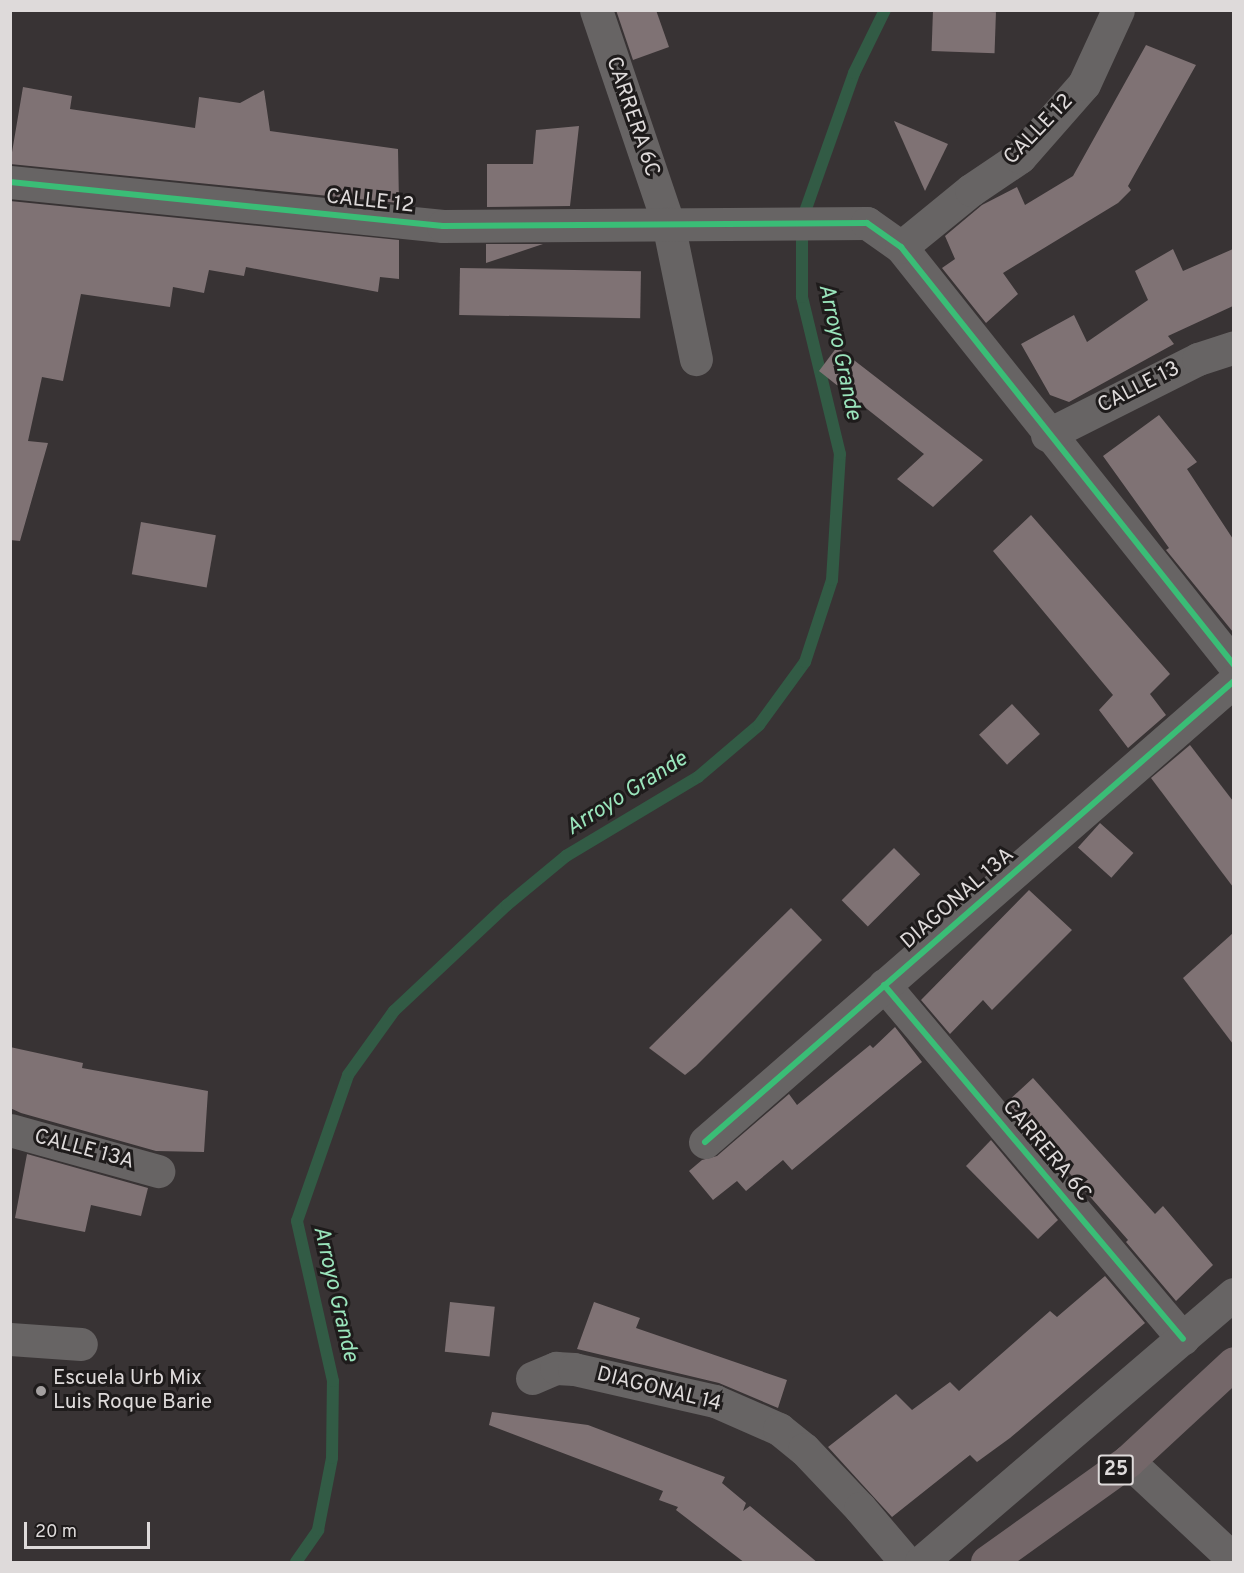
<!DOCTYPE html>
<html>
<head>
<meta charset="utf-8">
<style>
	body { margin:0 }
	#map { position:relative; width:1244px; height:1573px; overflow:hidden; background:#383334; font-family:Overpass,sans-serif }
	div>[style] { position:absolute }
	.stream>* { height:12px; margin:-6px; padding:0 6px; transform-origin:6px; border-radius:6px; background:#325b45 }
	.building>* { inset:0; background:#7f7274; transform-origin:0 0 }
	.street>* { height:33px; margin:-16.5px; padding:0 16.5px; transform-origin:16.5px; border-radius:16.5px; background:#676464 }
	.highway>* { height:33px; margin:-16.5px; padding:0 16.5px; transform-origin:16.5px; border-radius:16.5px; background:#746769 }
	.cycleway>* { height:6px; margin:-3px; padding:0 3px; transform-origin:3px; border-radius:3px; background:#3abd76 }
	.dots>* { width:16px; height:16px; translate:-50% -50%; box-sizing:border-box; border:3px solid #1e1b1b; border-radius:50% }
	span { translate:-50% -50%; white-space:nowrap; text-align:center; line-height:1.15; -webkit-text-stroke:6px #1e1b1b; paint-order:stroke }
	.shield-label span { padding:2px 4px; background:#1e1b1b; border:2px solid; border-radius:4px; -webkit-text-stroke-width:0 }
	.shield-label { font-size:20px; color:#dedada; font-weight:700 }
	.street-label { font-size:21px; color:#dedada }
	.poi-label { font-size:21px; color:#dedada }
	.left { translate:0 -50%; text-align:left }
	.water-label { font-size:22px; color:#9ae5bc; font-style:italic }
	.frame { position:absolute; inset:0; border:12px solid #dedada; pointer-events:none }
	.scale { position:absolute; left:24px; top:1522px; width:126px; height:27px; box-sizing:border-box; border:3px solid #dedada; border-top:0; padding-left:8px; font-size:18px; line-height:21px; white-space:nowrap; color:#dedada; -webkit-text-stroke:4px #1e1b1b; paint-order:stroke }
</style>
</head>
<body>
<div id="map">
	<div class="stream">
		<div style="left:296px;top:1562px;width:39px;rotate:-55deg"></div>
		<div style="left:318px;top:1530px;width:73px;rotate:-79deg"></div>
		<div style="left:332px;top:1458px;width:77px;rotate:-89.3deg"></div>
		<div style="left:333px;top:1381px;width:164px;rotate:-102.7deg"></div>
		<div style="left:297px;top:1221px;width:155px;rotate:-70.7deg"></div>
		<div style="left:348px;top:1075px;width:79px;rotate:-54.3deg"></div>
		<div style="left:394px;top:1011px;width:155px;rotate:-43.2deg"></div>
		<div style="left:507px;top:905px;width:77px;rotate:-39.7deg"></div>
		<div style="left:566px;top:856px;width:154px;rotate:-30.9deg"></div>
		<div style="left:698px;top:777px;width:80px;rotate:-40.4deg"></div>
		<div style="left:759px;top:725px;width:78px;rotate:-53.9deg"></div>
		<div style="left:805px;top:662px;width:86px;rotate:-71.8deg"></div>
		<div style="left:832px;top:580px;width:126px;rotate:-86.4deg"></div>
		<div style="left:840px;top:454px;width:162px;rotate:-103.6deg"></div>
		<div style="left:802px;top:297px;width:77px;rotate:-90deg"></div>
		<div style="left:802px;top:220px;width:156px;rotate:-70.5deg"></div>
		<div style="left:854px;top:73px;width:70px;rotate:-63.8deg"></div>
	</div>
	<div class="building">
		<div style="clip-path:polygon(616px 10px,656px 10px,669px 47px,633px 60px)"></div>
		<div style="left:933px;top:10px;width:63px;height:41px;rotate:2deg"></div>
		<div style="clip-path:polygon(1146px 45px,1196px 65px,1128px 186px,1131px 190px,1118px 203px,1003px 273px,1018px 294px,986px 323px,942px 268px,955px 259px,945px 236px,982px 205px,1017px 187px,1025px 205px,1073px 176px)"></div>
		<div style="clip-path:polygon(23px 87px,72px 96px,70px 109px,195px 128px,199px 97px,240px 103px,264px 90px,270px 131px,398px 149px,399px 203px,10px 164px)"></div>
		<div style="clip-path:polygon(894px 121px,948px 144px,925px 191px)"></div>
		<div style="clip-path:polygon(579px 126px,570px 206px,487px 207px,487px 164px,533px 164px,536px 130px)"></div>
		<div style="clip-path:polygon(10px 201px,399px 240px,399px 279px,380px 277px,378px 292px,246px 267px,244px 276px,209px 270px,204px 293px,173px 287px,170px 307px,81px 294px,63px 381px,42px 377px,28px 441px,48px 443px,20px 541px,10px 540px)"></div>
		<div style="clip-path:polygon(486px 244px,543px 244px,486px 263px)"></div>
		<div style="clip-path:polygon(1173px 249px,1183px 271px,1233px 249px,1233px 306px,1168px 336px,1174px 344px,1069px 402px,1050px 395px,1021px 344px,1074px 315px,1087px 342px,1148px 300px,1135px 271px)"></div>
		<div style="left:460px;top:268px;width:181px;height:47px;rotate:1deg"></div>
		<div style="clip-path:polygon(837px 347px,983px 460px,933px 507px,897px 479px,924px 454px,819px 371px)"></div>
		<div style="clip-path:polygon(1159px 415px,1197px 462px,1187px 469px,1233px 539px,1233px 632px,1166px 550px,1169px 548px,1103px 456px)"></div>
		<div style="clip-path:polygon(1031px 515px,1170px 674px,1150px 694px,1166px 715px,1128px 748px,1099px 710px,1113px 695px,993px 551px)"></div>
		<div style="left:141px;top:522px;width:76px;height:53px;rotate:10deg"></div>
		<div style="left:1012px;top:704px;width:41px;height:45px;rotate:47deg"></div>
		<div style="clip-path:polygon(1190px 745px,1233px 801px,1233px 887px,1151px 778px)"></div>
		<div style="left:1100px;top:823px;width:45px;height:33px;rotate:42deg"></div>
		<div style="left:894px;top:848px;width:37px;height:74px;rotate:45deg"></div>
		<div style="clip-path:polygon(1029px 890px,1072px 930px,992px 1010px,983px 1000px,950px 1034px,921px 1000px)"></div>
		<div style="clip-path:polygon(791px 908px,822px 940px,696px 1066px,685px 1075px,649px 1048px)"></div>
		<div style="clip-path:polygon(1233px 933px,1233px 1044px,1183px 978px)"></div>
		<div style="clip-path:polygon(895px 1027px,922px 1062px,792px 1170px,783px 1160px,746px 1191px,737px 1181px,713px 1200px,689px 1171px,702px 1160px,717px 1156px,789px 1094px,797px 1105px,870px 1045px,873px 1048px)"></div>
		<div style="clip-path:polygon(10px 1047px,83px 1063px,82px 1068px,208px 1091px,204px 1152px,156px 1151px,21px 1113px,10px 1108px)"></div>
		<div style="clip-path:polygon(1033px 1078px,1155px 1214px,1163px 1206px,1213px 1265px,1176px 1301px,1126px 1242px,1128px 1240px,1007px 1102px)"></div>
		<div style="clip-path:polygon(991px 1140px,1058px 1220px,1038px 1239px,966px 1166px)"></div>
		<div style="clip-path:polygon(27px 1154px,148px 1188px,141px 1216px,91px 1205px,85px 1232px,15px 1218px)"></div>
		<div style="clip-path:polygon(1105px 1276px,1145px 1323px,1010px 1438px,977px 1462px,970px 1455px,892px 1517px,828px 1447px,896px 1394px,912px 1410px,950px 1382px,959px 1391px,1050px 1311px,1057px 1317px)"></div>
		<div style="left:450px;top:1302px;width:45px;height:50px;rotate:6deg"></div>
		<div style="clip-path:polygon(594px 1302px,640px 1318px,636px 1328px,787px 1380px,778px 1408px,719px 1383px,577px 1349px)"></div>
		<div style="clip-path:polygon(492px 1412px,588px 1425px,725px 1477px,722px 1483px,746px 1503px,743px 1511px,750px 1506px,818px 1563px,745px 1563px,676px 1510px,678px 1507px,659px 1500px,663px 1491px,489px 1425px)"></div>
	</div>
	<div class="street">
		<div style="left:596px;top:10px;width:225px;rotate:71.3deg"></div>
		<div style="left:668px;top:223px;width:139px;rotate:78.4deg"></div>
		<div style="left:10px;top:182px;width:435px;rotate:5.8deg"></div>
		<div style="left:443px;top:226px;width:424px;rotate:-0.4deg"></div>
		<div style="left:867px;top:223px;width:42px;rotate:35.2deg"></div>
		<div style="left:901px;top:247px;width:534px;rotate:51.46deg"></div>
		<div style="left:901px;top:247px;width:90px;rotate:-39.2deg"></div>
		<div style="left:971px;top:190px;width:59px;rotate:-34deg"></div>
		<div style="left:1020px;top:157px;width:97px;rotate:-48.8deg"></div>
		<div style="left:1084px;top:84px;width:81px;rotate:-65.3deg"></div>
		<div style="left:1047px;top:435px;width:169px;rotate:-26.7deg"></div>
		<div style="left:1198px;top:359px;width:38px;rotate:-18deg"></div>
		<div style="left:884px;top:985px;width:463px;rotate:49.8deg"></div>
		<div style="left:10px;top:1130px;width:154px;rotate:15.5deg"></div>
		<div style="left:705px;top:1142px;width:702px;rotate:-41.07deg"></div>
		<div style="left:10px;top:1339px;width:71px;rotate:4deg"></div>
		<div style="left:532px;top:1378px;width:26px;rotate:-23deg"></div>
		<div style="left:556px;top:1368px;width:18px;rotate:3deg"></div>
		<div style="left:574px;top:1369px;width:145px;rotate:12.8deg"></div>
		<div style="left:715px;top:1401px;width:70px;rotate:23.6deg"></div>
		<div style="left:779px;top:1429px;width:32px;rotate:39deg"></div>
		<div style="left:804px;top:1449px;width:81px;rotate:46.5deg"></div>
		<div style="left:860px;top:1508px;width:71px;rotate:49.6deg"></div>
		<div style="left:1128px;top:1461px;width:145px;rotate:43deg"></div>
		<div style="left:921px;top:1562px;width:412px;rotate:-40.6deg"></div>
	</div>
	<div class="highway">
		<div style="left:987px;top:1562px;width:173px;rotate:-35.6deg"></div>
		<div style="left:1128px;top:1461px;width:144px;rotate:-42.8deg"></div>
	</div>
	<div class="cycleway">
		<div style="left:10px;top:182px;width:435px;rotate:5.8deg"></div>
		<div style="left:443px;top:226px;width:424px;rotate:-0.4deg"></div>
		<div style="left:867px;top:223px;width:42px;rotate:35.2deg"></div>
		<div style="left:901px;top:247px;width:534px;rotate:51.46deg"></div>
		<div style="left:884px;top:985px;width:463px;rotate:49.8deg"></div>
		<div style="left:705px;top:1142px;width:702px;rotate:-41.07deg"></div>
	</div>
	<div class="dots">
		<div style="left:41px;top:1391px;background:#a4a0a0"></div>
	</div>
	<div class="shield-label">
		<span style="left:1116px;top:1470px">25</span>
	</div>
	<div class="street-label">
		<span style="left:632px;top:117px;rotate:71deg">CARRERA 6C</span>
		<span style="left:1039px;top:130px;rotate:-46deg">CALLE 12</span>
		<span style="left:370px;top:202px;rotate:6deg">CALLE 12</span>
		<span style="left:1139px;top:388px;rotate:-27deg">CALLE 13</span>
		<span style="left:958px;top:899px;rotate:-41deg">DIAGONAL 13A</span>
		<span style="left:84px;top:1150px;rotate:15deg">CALLE 13A</span>
		<span style="left:1046px;top:1151px;rotate:50deg">CARRERA 6C</span>
		<span style="left:659px;top:1390px;rotate:14deg">DIAGONAL 14</span>
	</div>
	<div class="poi-label">
		<span class="left" style="left:53px;top:1391px">Escuela Urb Mix<br>Luis Roque Barie</span>
	</div>
	<div class="water-label">
		<span style="left:839px;top:352px;rotate:78deg">Arroyo Grande</span>
		<span style="left:627px;top:794px;rotate:-32deg">Arroyo Grande</span>
		<span style="left:335px;top:1294px;rotate:77deg">Arroyo Grande</span>
	</div>
	<div class="frame"></div>
	<div class="scale">20 m</div>
</div>
</body>
</html>
